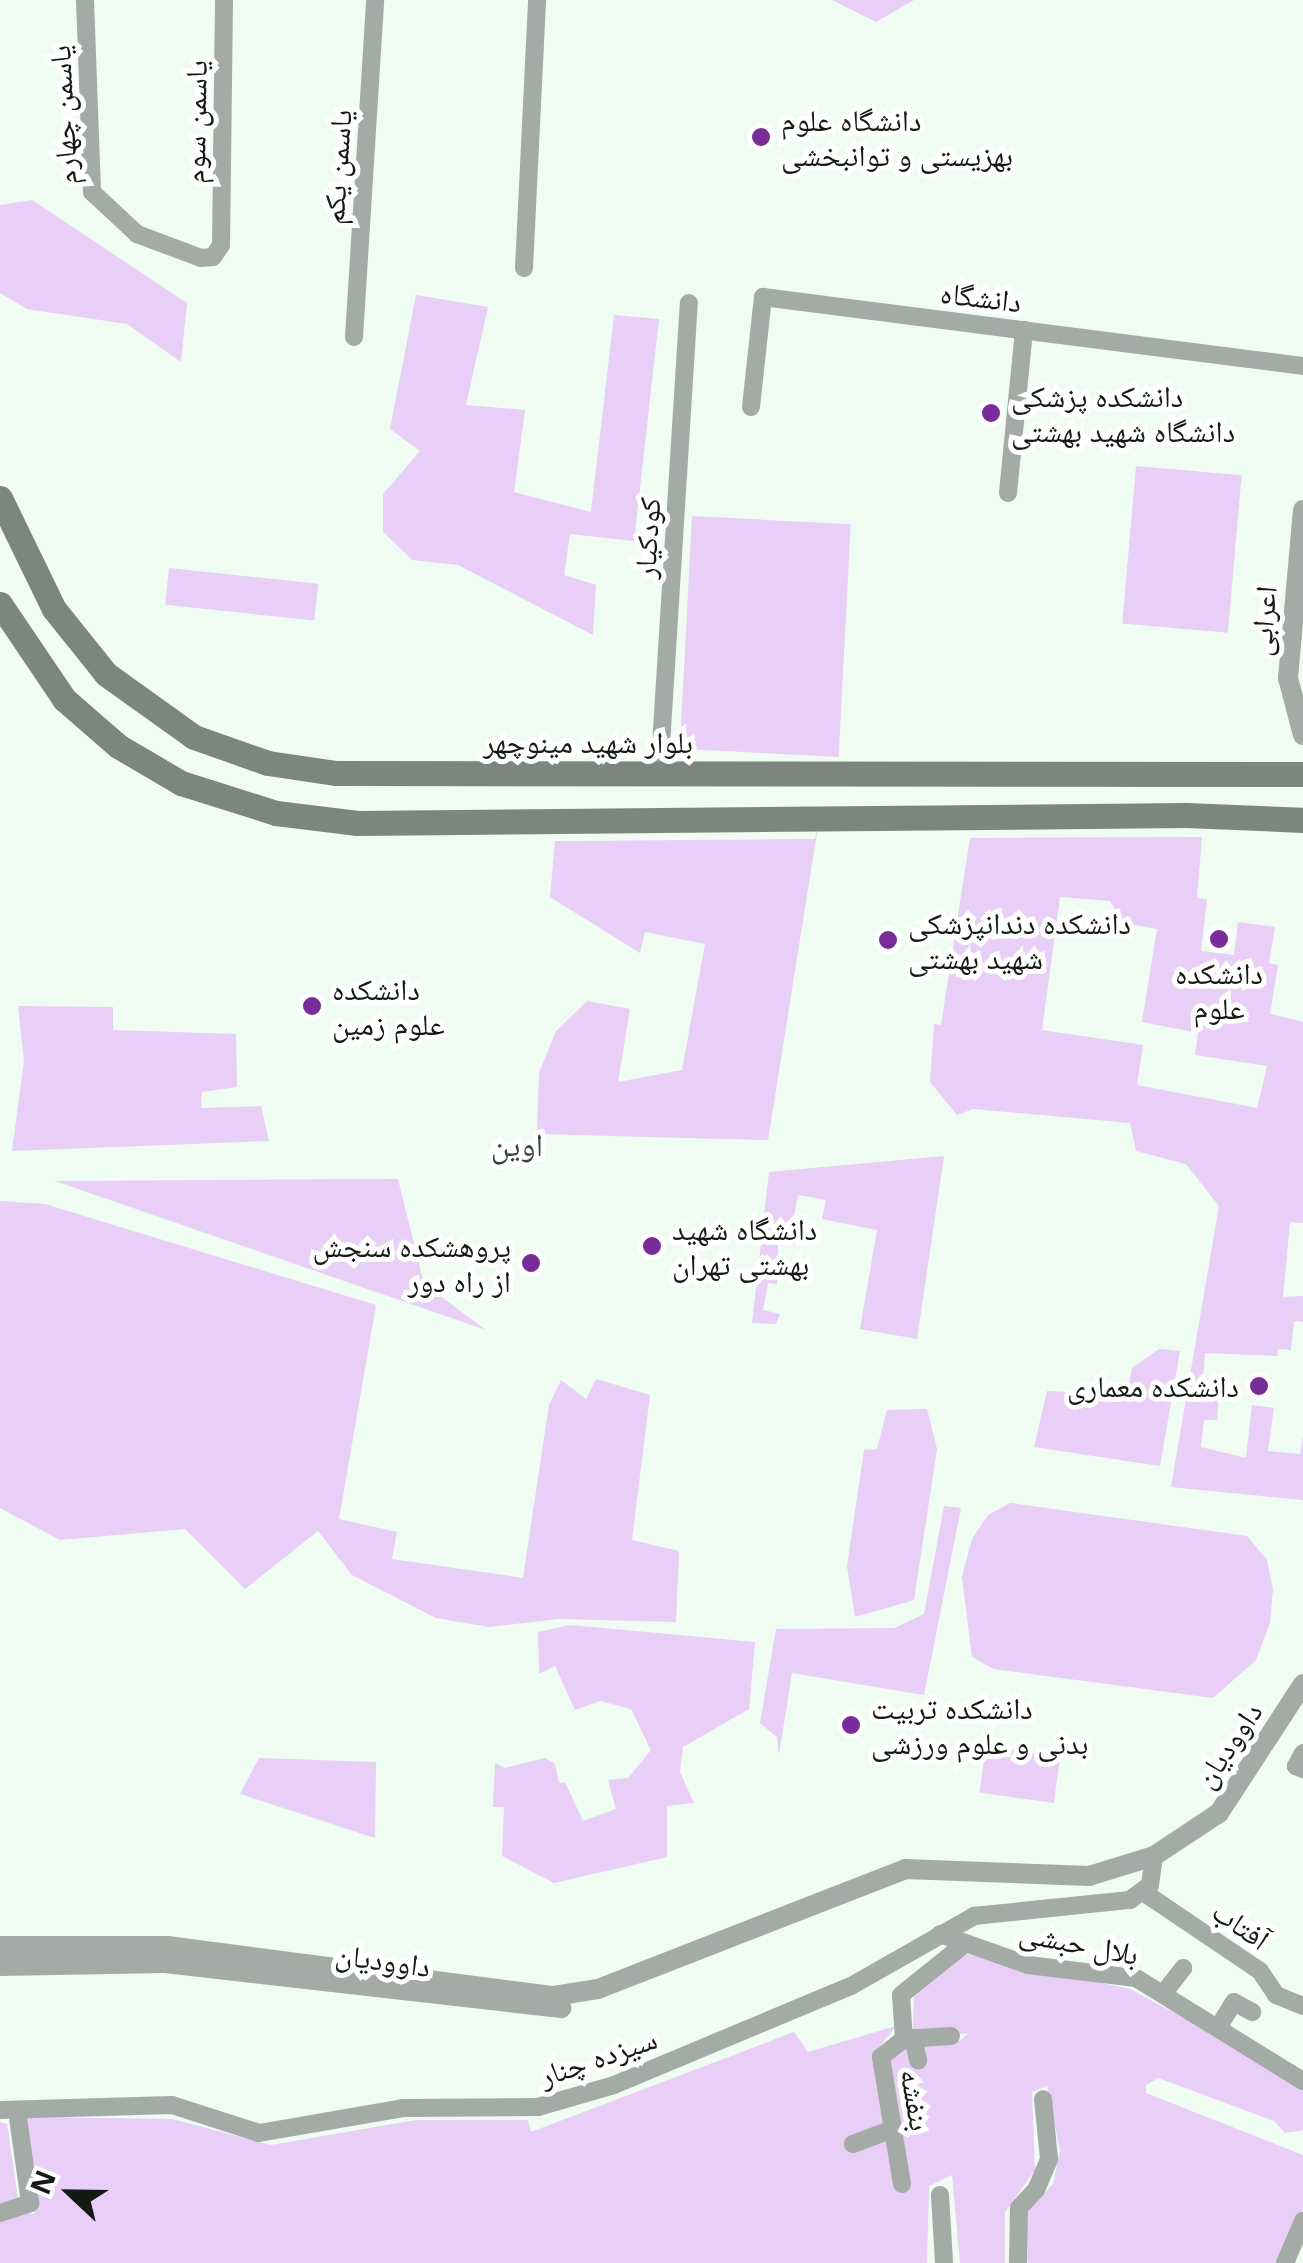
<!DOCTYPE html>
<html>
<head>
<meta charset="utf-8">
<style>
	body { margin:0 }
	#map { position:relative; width:1303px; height:2263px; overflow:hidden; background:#eefcf1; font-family:"Open Sans","Noto Naskh Arabic",sans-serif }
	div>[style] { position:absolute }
	.green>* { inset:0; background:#e9cef7; transform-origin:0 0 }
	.minor>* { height:18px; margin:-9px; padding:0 9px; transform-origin:9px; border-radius:9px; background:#a4aaa6 }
	.tertiary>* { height:20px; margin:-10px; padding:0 10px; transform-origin:10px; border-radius:10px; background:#a4aaa6 }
	.secondary>* { height:25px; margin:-12.5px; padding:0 12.5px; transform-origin:12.5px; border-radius:12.5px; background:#7c857e }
	.dots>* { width:28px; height:28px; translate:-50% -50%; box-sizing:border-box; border:5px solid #fff; border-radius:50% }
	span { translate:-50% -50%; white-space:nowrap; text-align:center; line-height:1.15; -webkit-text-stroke:10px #fff; paint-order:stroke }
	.street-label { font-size:30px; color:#141915 }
	.poi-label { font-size:30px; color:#141915 }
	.left { translate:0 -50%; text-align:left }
	.right { translate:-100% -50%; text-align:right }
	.neighbourhood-label { font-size:32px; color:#39443c }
	.north { position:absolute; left:20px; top:2143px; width:100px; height:100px; -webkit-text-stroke:8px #fff; paint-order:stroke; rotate:292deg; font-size:28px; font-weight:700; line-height:40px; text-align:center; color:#141915 }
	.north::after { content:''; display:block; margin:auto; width:35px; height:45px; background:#141915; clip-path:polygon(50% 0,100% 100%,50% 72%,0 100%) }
</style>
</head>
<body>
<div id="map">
	<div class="green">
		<div style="clip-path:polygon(832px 0,914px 0,876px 22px)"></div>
		<div style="clip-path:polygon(32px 200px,187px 303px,181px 362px,127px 324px,27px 309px,0 293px,0 205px)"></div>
		<div style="clip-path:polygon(416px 295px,488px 307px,466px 405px,525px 410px,514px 492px,591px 512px,614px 315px,659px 319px,634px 541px,570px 534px,564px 575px,596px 585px,593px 635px,458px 565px,412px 560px,383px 532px,383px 494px,420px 451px,390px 429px)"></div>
		<div style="left:1136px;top:466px;width:106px;height:158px;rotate:5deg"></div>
		<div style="left:692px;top:516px;width:159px;height:233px;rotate:3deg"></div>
		<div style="left:169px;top:568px;width:150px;height:37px;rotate:6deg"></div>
		<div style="clip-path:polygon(819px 820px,816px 839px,768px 1140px,537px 1134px,539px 1073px,556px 1031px,587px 1001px,630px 1009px,618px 1082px,682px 1070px,705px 944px,645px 932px,640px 953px,550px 897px,555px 841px,815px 839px)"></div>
		<div style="clip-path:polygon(evenodd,1202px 837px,1197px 898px,1207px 899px,1201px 951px,1234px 955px,1238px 922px,1275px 927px,1269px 963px,1278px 965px,1270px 1014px,1303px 1022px,1303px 1223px,1290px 1222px,1283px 1297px,1303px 1296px,1303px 1322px,1294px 1321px,1291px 1350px,1278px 1349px,1277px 1356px,1205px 1353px,1203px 1379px,1215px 1380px,1219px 1395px,1217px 1420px,1204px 1420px,1201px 1447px,1246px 1458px,1252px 1405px,1274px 1408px,1268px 1451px,1300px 1454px,1303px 1437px,1303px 1500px,1171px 1487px,1219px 1206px,1186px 1164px,1136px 1151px,1130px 1123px,973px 1109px,957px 1115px,930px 1082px,934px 1024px,941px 1025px,970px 838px,1202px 837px,1060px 897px,1110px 901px,1123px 923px,1157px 929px,1142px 1022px,1198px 1033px,1195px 1055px,1267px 1066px,1257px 1108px,1137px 1085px,1143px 1045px,1042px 1030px,1060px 897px)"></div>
		<div style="clip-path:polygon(18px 1006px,113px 1007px,113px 1030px,236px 1034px,237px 1087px,202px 1092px,201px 1108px,261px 1106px,269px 1141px,12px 1151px,24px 1061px)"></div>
		<div style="clip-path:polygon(944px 1156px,917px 1339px,860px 1329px,877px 1230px,822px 1219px,826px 1200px,798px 1195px,791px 1232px,798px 1234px,795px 1245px,778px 1243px,777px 1284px,768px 1283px,763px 1310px,780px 1314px,776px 1324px,752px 1323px,769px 1172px)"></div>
		<div style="clip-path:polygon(398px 1179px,424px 1284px,486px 1330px,55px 1181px)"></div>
		<div style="clip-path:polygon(0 1201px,45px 1204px,376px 1305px,339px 1519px,397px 1532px,392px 1559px,523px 1578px,549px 1405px,561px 1380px,586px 1399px,596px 1379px,650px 1395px,632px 1540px,679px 1551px,676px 1622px,559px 1619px,489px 1627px,436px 1618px,352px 1575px,318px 1531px,245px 1589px,185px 1529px,60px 1540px,0 1508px)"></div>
		<div style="clip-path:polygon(1159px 1349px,1180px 1351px,1160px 1466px,1034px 1447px,1047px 1391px,1127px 1395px,1132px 1368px)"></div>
		<div style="clip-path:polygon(927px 1409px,937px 1449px,914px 1600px,855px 1617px,847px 1566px,864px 1450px,877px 1449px,887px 1410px)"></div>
		<div style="clip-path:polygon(1010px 1503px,1247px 1536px,1267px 1560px,1273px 1589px,1270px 1623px,1256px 1660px,1213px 1698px,994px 1669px,972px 1657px,962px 1577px,972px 1539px,988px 1515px)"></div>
		<div style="clip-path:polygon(944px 1506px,961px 1508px,924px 1695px,792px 1673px,779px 1755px,777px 1737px,760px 1723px,776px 1629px,895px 1628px,924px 1614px)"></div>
		<div style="clip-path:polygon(570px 1625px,755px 1642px,749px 1709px,683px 1747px,680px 1772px,694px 1803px,667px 1806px,667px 1857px,554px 1883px,502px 1856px,504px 1807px,493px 1807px,495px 1763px,505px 1768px,545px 1758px,555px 1764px,559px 1783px,565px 1782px,583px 1821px,616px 1809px,608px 1780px,628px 1778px,651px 1750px,631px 1709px,600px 1701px,575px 1710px,555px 1666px,539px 1674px,538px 1632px)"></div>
		<div style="left:986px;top:1746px;width:75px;height:47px;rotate:8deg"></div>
		<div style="clip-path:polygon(259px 1758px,376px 1762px,375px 1838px,240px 1794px)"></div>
		<div style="clip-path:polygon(960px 1953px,1130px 1989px,1303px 2082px,1303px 2130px,1285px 2133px,1274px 2121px,1158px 2078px,1146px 2085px,1146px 2093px,1303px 2155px,1303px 2208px,1278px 2263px,1028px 2263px,1026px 2214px,1053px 2184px,1060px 2151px,1047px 2086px,1032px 2092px,1035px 2170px,1005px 2212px,1005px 2263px,960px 2263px,952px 2175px,929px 2186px,927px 2263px,0 2263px,0 2122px,7px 2124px,18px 2198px,25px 2213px,34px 2214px,36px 2206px,24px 2117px,172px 2119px,271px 2145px,416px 2120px,528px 2120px,531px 2132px,794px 2032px,808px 2052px,896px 2026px,873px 2055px,887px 2137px,888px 2057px,909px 2045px,959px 2041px,968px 2034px,913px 2031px,914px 1997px)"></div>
	</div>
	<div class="minor">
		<div style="left:85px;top:0;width:192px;rotate:87.9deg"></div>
		<div style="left:92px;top:192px;width:62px;rotate:43deg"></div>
		<div style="left:137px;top:234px;width:68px;rotate:20.6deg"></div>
		<div style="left:201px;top:258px;width:12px;rotate:-5deg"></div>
		<div style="left:213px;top:257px;width:14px;rotate:-56deg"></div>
		<div style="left:221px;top:245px;width:245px;rotate:-89.3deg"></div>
		<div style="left:524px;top:268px;width:268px;rotate:-87.2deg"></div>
		<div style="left:354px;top:337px;width:338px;rotate:-86.4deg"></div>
		<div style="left:751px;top:407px;width:111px;rotate:-83.8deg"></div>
		<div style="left:763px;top:297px;width:544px;rotate:7.28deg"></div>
		<div style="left:1008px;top:493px;width:164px;rotate:-84.4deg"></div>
		<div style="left:659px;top:777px;width:475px;rotate:-86.4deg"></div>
		<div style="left:1303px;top:1753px;width:15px;rotate:118deg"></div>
		<div style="left:1296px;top:1766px;width:8px;rotate:23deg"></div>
		<div style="left:1143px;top:1892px;width:141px;rotate:34deg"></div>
		<div style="left:1260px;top:1971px;width:29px;rotate:56deg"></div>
		<div style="left:1276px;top:1995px;width:29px;rotate:22deg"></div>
		<div style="left:940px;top:1934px;width:93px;rotate:19.4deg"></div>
		<div style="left:1028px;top:1965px;width:109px;rotate:6.9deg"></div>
		<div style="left:1136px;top:1978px;width:196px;rotate:31.7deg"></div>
		<div style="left:1163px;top:1994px;width:33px;rotate:-52deg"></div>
		<div style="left:1219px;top:2026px;width:28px;rotate:-58deg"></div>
		<div style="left:1234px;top:2002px;width:21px;rotate:29deg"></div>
		<div style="left:913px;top:2038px;width:23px;rotate:77deg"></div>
		<div style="left:904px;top:2039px;width:44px;rotate:-93.9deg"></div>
		<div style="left:901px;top:1995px;width:78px;rotate:-38.8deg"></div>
		<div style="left:904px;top:2039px;width:47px;rotate:-3.7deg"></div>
		<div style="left:0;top:2110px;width:172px;rotate:-1.7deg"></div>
		<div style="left:172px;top:2105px;width:91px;rotate:17.8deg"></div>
		<div style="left:259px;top:2133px;width:146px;rotate:-9.8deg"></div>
		<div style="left:403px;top:2108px;width:135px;rotate:-0.4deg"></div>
		<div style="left:538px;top:2107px;width:79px;rotate:-16.1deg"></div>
		<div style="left:614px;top:2085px;width:257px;rotate:-22.7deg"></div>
		<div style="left:851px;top:1986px;width:142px;rotate:-29.6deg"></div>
		<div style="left:974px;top:1916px;width:157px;rotate:-5.9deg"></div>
		<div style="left:1130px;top:1900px;width:25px;rotate:-37deg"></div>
		<div style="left:1150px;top:1885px;width:29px;rotate:-82deg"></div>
		<div style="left:853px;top:2144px;width:43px;rotate:-20.6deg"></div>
		<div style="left:902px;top:2184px;width:129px;rotate:-99.4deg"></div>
		<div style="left:881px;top:2057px;width:29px;rotate:-38deg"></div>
		<div style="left:940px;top:2195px;width:68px;rotate:86.6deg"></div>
		<div style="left:0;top:2213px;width:32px;rotate:-18deg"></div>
		<div style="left:30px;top:2203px;width:94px;rotate:-98deg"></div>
		<div style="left:1018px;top:2263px;width:55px;rotate:-89deg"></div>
		<div style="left:1019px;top:2208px;width:25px;rotate:-47deg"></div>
		<div style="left:1036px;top:2190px;width:34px;rotate:-67deg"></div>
		<div style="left:1049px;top:2159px;width:60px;rotate:-95.7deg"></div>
		<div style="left:1285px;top:2263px;width:46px;rotate:-66.8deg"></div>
	</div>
	<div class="tertiary">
		<div style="left:1303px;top:510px;width:169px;rotate:95.1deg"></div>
		<div style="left:1288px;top:678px;width:59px;rotate:75.3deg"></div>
		<div style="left:0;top:1946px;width:167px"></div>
		<div style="left:167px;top:1946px;width:390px;rotate:7.4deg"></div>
		<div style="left:554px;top:1996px;width:45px;rotate:-9deg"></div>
		<div style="left:598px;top:1989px;width:330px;rotate:-21.3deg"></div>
		<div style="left:905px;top:1869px;width:184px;rotate:2.2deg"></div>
		<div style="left:1089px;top:1876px;width:68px;rotate:-17.1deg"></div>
		<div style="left:1154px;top:1856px;width:78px;rotate:-33.5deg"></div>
		<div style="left:1219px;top:1813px;width:154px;rotate:-56.9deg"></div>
		<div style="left:0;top:1966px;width:165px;rotate:-1deg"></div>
		<div style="left:165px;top:1963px;width:399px;rotate:6.5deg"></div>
	</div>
	<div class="secondary">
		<div style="left:0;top:498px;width:123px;rotate:64.1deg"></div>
		<div style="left:54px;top:609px;width:83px;rotate:51.3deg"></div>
		<div style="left:106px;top:674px;width:108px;rotate:35.6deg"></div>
		<div style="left:194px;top:737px;width:78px;rotate:19.4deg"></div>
		<div style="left:268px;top:763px;width:69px;rotate:8.4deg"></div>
		<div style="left:336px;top:773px;width:967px;rotate:0.06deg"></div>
		<div style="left:0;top:604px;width:115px;rotate:56deg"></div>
		<div style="left:64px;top:699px;width:72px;rotate:41deg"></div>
		<div style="left:118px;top:746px;width:73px;rotate:30.4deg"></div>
		<div style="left:181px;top:783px;width:100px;rotate:17.5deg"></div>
		<div style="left:276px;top:813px;width:82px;rotate:7deg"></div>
		<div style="left:357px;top:823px;width:829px;rotate:-0.55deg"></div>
		<div style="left:1186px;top:815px;width:117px;rotate:2.4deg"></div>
	</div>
	<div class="dots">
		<div style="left:761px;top:137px;background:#792a9b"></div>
		<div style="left:991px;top:413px;background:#792a9b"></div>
		<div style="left:1219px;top:939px;background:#792a9b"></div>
		<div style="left:888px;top:940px;background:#792a9b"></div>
		<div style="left:312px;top:1006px;background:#792a9b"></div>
		<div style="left:652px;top:1246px;background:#792a9b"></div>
		<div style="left:531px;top:1263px;background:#792a9b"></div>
		<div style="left:1259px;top:1386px;background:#792a9b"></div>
		<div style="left:851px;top:1725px;background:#792a9b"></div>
	</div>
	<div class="street-label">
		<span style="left:63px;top:115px;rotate:-93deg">یاسمن چهارم</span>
		<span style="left:195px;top:122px;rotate:-89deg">یاسمن سوم</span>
		<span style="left:337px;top:167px;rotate:-86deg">یاسمن یکم</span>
		<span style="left:981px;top:297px;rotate:7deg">دانشگاه</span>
		<span style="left:647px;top:538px;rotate:-86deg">کودکیار</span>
		<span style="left:1263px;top:621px;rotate:-85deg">اعرابی</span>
		<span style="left:588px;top:742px">بلوار شهید مینوچهر</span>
		<span style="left:1228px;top:1745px;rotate:-56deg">داوودیان</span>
		<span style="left:1241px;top:1925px;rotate:35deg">آفتاب</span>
		<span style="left:1079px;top:1943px;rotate:11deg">بلال حبشی</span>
		<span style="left:383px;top:1960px;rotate:8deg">داوودیان</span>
		<span style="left:598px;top:2057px;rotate:-19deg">سیزده چنار</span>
		<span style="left:916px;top:2100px;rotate:80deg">بنفشه</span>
	</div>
	<div class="poi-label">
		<span class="left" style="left:781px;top:137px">دانشگاه علوم<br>بهزیستی و توانبخشی</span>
		<span class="left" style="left:1011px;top:413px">دانشکده پزشکی<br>دانشگاه شهید بهشتی</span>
		<span class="left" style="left:908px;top:940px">دانشکده دندانپزشکی<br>شهید بهشتی</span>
		<span style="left:1219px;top:990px">دانشکده<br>علوم</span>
		<span class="left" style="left:332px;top:1006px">دانشکده<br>علوم زمین</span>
		<span class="left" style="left:672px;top:1246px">دانشگاه شهید<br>بهشتی تهران</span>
		<span class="right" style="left:511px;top:1263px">پروهشکده سنجش<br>از راه دور</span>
		<span class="right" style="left:1239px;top:1386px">دانشکده معماری</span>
		<span class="left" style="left:871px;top:1725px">دانشکده تربیت<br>بدنی و علوم ورزشی</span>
	</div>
	<div class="neighbourhood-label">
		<span style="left:517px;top:1144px">اوین</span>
	</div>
	<div class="north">N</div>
</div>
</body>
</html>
